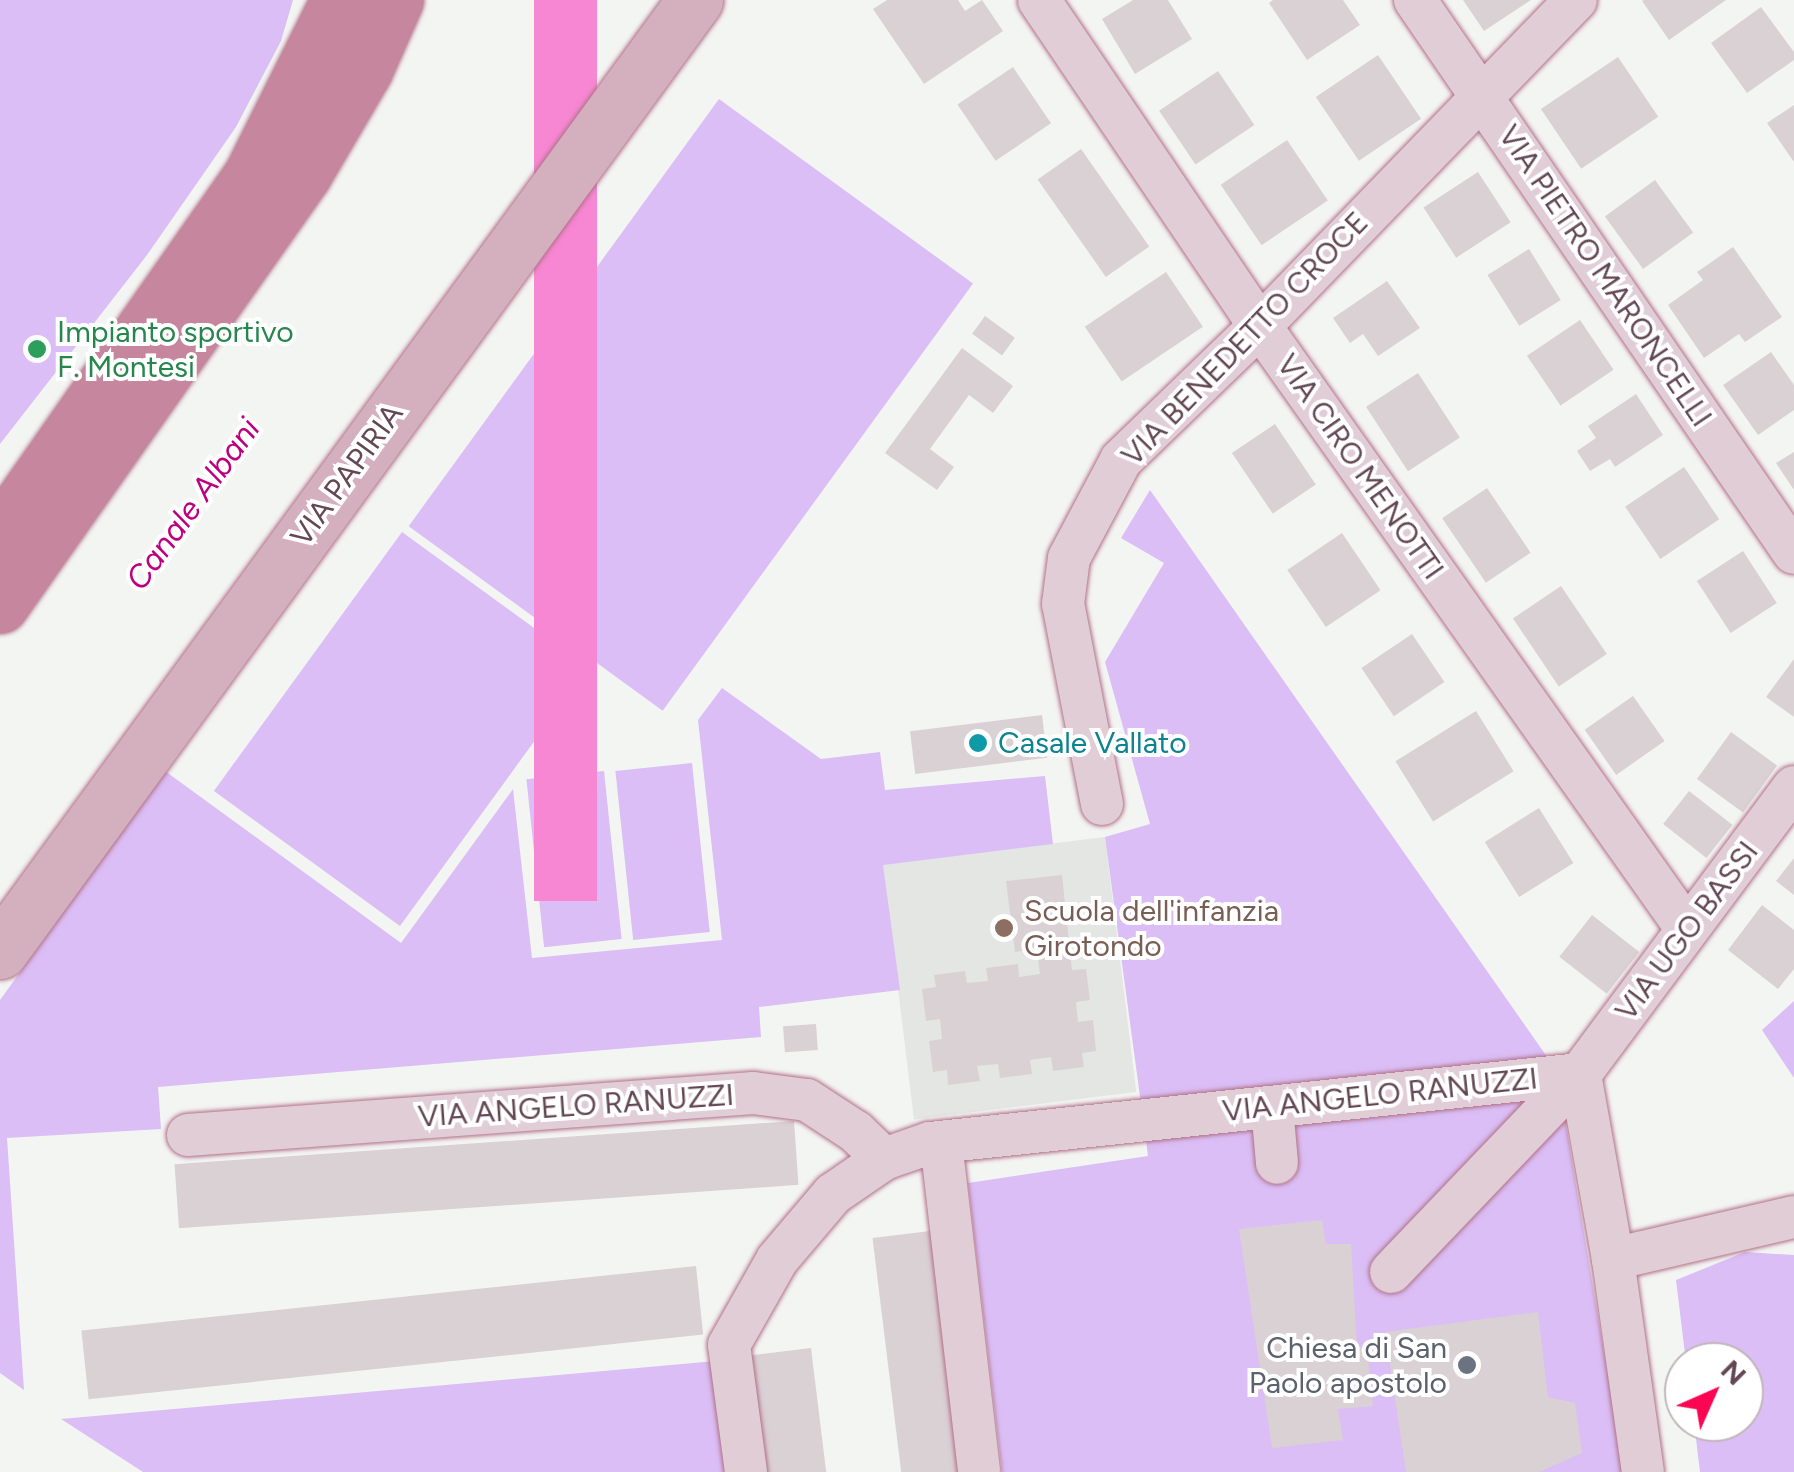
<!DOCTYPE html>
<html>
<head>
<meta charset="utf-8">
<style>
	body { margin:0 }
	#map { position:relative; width:1794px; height:1472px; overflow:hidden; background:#f3f5f3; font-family:Figtree,sans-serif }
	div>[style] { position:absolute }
	.education>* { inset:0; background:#e4e6e4; transform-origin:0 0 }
	.green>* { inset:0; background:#dabef5; transform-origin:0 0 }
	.water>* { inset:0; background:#f787d2; transform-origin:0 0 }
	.building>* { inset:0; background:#dad1d4; transform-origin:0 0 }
	.roads { filter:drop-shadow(0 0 2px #b27088) drop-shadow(0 0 2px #b27088) }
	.minor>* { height:42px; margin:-21px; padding:0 21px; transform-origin:21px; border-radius:21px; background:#e0cdd6 }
	.major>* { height:55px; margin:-27.5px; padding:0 27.5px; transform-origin:27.5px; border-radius:27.5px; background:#d4b0be }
	.highway>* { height:55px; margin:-27.5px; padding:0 27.5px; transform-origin:27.5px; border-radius:27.5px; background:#c6869d }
	.dots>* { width:28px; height:28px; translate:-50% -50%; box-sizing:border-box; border:5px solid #fff; border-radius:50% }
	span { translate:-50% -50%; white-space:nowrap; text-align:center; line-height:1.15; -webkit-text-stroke:8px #fff; paint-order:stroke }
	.street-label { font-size:30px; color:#634853 }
	.leisure-label { font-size:30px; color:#27864d }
	.left { translate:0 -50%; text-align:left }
	.culture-label { font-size:30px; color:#0d838f }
	.education-label { font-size:30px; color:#785e54 }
	.worship-label { font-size:30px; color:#5b616d }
	.right { translate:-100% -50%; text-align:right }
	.water-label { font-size:32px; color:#bd007f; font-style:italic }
	.north { position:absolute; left:1664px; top:1342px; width:100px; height:100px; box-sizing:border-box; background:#fff; border:2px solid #c1b6ba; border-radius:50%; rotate:45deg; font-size:28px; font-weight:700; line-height:40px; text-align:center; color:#634853 }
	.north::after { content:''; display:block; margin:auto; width:35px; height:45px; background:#fc0654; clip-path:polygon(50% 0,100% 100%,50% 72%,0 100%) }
</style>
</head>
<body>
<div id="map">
	<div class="education">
		<div style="left:1105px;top:837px;width:257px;height:224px;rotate:83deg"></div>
	</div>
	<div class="green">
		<div style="clip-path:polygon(0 0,293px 0,281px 41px,236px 127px,147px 255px,0 444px)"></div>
		<div style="left:719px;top:99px;width:314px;height:528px;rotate:36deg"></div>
		<div style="clip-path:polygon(1150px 490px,1557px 1071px,1624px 1472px,1002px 1472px,968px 1183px,1148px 1156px,1105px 837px,1150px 824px,1105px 662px,1164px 563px,1121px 538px)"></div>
		<div style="left:402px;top:532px;width:230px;height:320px;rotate:36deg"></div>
		<div style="clip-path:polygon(722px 688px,821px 759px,880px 752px,885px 790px,1045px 776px,1053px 844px,883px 865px,900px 990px,759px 1007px,761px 1037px,158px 1087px,161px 1129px,7px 1138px,24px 1390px,0 1373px,0 1000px,165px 771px,401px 943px,513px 789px,532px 958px,722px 940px,698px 720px)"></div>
		<div style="left:692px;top:763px;width:170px;height:77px;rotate:84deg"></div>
		<div style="left:604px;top:771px;width:169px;height:78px;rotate:84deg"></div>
		<div style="clip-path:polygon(1794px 1001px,1794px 1078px,1762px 1030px)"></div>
		<div style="clip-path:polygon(1745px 1252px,1794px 1255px,1794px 1472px,1700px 1472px,1694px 1422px,1744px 1422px,1744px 1362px,1686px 1362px,1676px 1280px)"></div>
		<div style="clip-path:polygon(716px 1361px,730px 1472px,143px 1472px,61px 1419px)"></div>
	</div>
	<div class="water">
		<div style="left:534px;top:0;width:63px;height:901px"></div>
	</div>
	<div class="building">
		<div style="clip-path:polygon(887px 0,958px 0,965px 11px,982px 0,1003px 31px,924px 84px,873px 9px)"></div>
		<div style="clip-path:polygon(1133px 0,1168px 0,1192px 39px,1135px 74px,1102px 19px)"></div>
		<div style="clip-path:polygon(1273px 0,1343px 0,1360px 25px,1307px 60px,1269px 3px)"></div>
		<div style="clip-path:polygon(1463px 0,1531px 0,1484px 31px)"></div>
		<div style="clip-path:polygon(1726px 0,1669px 40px,1642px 1px,1644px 0)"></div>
		<div style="clip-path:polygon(1761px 7px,1794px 52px,1794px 60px,1747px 93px,1711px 43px)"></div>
		<div style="left:1378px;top:55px;width:77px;height:75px;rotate:56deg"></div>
		<div style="left:1618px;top:57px;width:72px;height:93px;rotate:56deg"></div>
		<div style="left:1013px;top:67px;width:68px;height:67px;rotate:56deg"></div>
		<div style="left:1218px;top:71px;width:65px;height:71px;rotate:56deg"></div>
		<div style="clip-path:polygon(1794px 105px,1794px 162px,1767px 123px)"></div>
		<div style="left:1287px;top:140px;width:73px;height:80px;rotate:56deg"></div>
		<div style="left:1081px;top:149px;width:119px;height:53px;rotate:55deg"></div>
		<div style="left:1478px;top:172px;width:60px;height:65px;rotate:57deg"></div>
		<div style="left:1655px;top:180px;width:65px;height:62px;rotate:54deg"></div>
		<div style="clip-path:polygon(1733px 247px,1782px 317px,1745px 342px,1739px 334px,1704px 358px,1668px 305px,1703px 280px,1697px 272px)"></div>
		<div style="left:1529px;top:249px;width:60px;height:49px;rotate:58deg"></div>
		<div style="left:1166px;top:272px;width:66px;height:98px;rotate:56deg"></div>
		<div style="clip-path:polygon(1387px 281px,1420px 328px,1378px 356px,1363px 334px,1350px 343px,1333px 318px)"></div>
		<div style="left:985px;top:316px;width:37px;height:22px;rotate:36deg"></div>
		<div style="left:1580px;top:320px;width:60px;height:64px;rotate:56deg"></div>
		<div style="clip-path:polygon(962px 348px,1013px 386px,993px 413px,969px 395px,930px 449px,954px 467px,937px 490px,885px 453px)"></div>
		<div style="clip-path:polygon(1771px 352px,1794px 385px,1794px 410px,1758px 435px,1723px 385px)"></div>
		<div style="left:1418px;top:373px;width:77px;height:62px;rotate:57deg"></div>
		<div style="clip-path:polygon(1636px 394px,1663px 435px,1615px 467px,1610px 459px,1590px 471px,1577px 451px,1596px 438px,1588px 426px)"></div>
		<div style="left:1275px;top:424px;width:73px;height:52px;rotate:56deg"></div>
		<div style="clip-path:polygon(1794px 452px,1794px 490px,1776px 463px)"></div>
		<div style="left:1684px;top:467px;width:63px;height:71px;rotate:56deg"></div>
		<div style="left:1487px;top:488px;width:78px;height:54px;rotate:56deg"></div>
		<div style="left:1342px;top:533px;width:69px;height:66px;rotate:56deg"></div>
		<div style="left:1743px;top:551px;width:62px;height:55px;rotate:57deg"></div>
		<div style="left:1561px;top:586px;width:82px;height:58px;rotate:56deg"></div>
		<div style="left:1412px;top:634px;width:58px;height:61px;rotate:56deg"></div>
		<div style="clip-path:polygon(1794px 659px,1794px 717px,1766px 697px)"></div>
		<div style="left:1633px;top:696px;width:55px;height:59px;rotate:55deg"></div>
		<div style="left:1476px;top:711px;width:71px;height:95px;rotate:58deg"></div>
		<div style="left:1042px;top:715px;width:43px;height:133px;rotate:83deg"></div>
		<div style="left:1731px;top:732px;width:57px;height:58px;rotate:36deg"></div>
		<div style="left:1689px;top:791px;width:55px;height:42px;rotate:38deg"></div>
		<div style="left:1539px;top:808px;width:65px;height:64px;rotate:58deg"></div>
		<div style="clip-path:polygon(1794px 858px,1794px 895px,1776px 881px)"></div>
		<div style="clip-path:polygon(1062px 875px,1072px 970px,1086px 969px,1090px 1000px,1076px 1002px,1078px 1022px,1093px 1020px,1096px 1051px,1082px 1053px,1084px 1067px,1053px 1071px,1051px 1057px,1030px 1060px,1032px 1074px,1000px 1078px,998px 1064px,977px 1066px,980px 1081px,948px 1085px,947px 1070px,933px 1072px,929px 1041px,942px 1039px,940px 1019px,926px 1021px,922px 989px,936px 987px,934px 975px,965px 971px,967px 983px,988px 981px,986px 968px,1018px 964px,1019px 977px,1040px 974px,1037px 949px,1015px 952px,1006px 881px)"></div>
		<div style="clip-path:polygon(1762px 905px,1794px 930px,1794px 969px,1778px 989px,1728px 950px)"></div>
		<div style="left:1592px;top:915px;width:60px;height:53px;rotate:38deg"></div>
		<div style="left:816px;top:1024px;width:26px;height:33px;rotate:86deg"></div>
		<div style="left:794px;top:1121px;width:64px;height:621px;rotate:86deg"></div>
		<div style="clip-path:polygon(1322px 1220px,1326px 1244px,1351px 1244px,1357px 1347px,1367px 1348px,1373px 1406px,1338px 1409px,1343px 1440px,1272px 1448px,1239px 1229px)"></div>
		<div style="left:938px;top:1230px;width:244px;height:66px;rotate:83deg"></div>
		<div style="left:696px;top:1266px;width:69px;height:618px;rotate:84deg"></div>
		<div style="clip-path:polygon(1538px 1312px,1548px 1397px,1575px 1403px,1582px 1453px,1539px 1472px,1406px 1472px,1385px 1332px)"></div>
		<div style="left:811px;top:1348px;width:125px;height:64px;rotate:83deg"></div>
	</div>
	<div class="roads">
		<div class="minor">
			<div style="left:1039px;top:0;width:394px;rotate:55.9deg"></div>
			<div style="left:1260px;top:326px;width:739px;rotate:54.7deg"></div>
			<div style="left:1415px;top:0;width:670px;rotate:55.58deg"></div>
			<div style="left:1102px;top:804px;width:204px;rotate:-101deg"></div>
			<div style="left:1063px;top:604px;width:46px;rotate:-82.6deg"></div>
			<div style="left:1069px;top:558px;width:111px;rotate:-62deg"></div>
			<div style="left:1121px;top:460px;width:193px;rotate:-44deg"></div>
			<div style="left:1260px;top:326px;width:454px;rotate:-45.9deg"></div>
			<div style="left:1580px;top:1074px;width:188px;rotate:79.9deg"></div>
			<div style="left:1613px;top:1259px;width:186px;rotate:-13.1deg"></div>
			<div style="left:1272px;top:1107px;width:56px;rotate:84.9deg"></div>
			<div style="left:188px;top:1135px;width:567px;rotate:-4.25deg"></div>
			<div style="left:753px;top:1093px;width:54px;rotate:7.4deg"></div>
			<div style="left:807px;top:1100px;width:59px;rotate:33.1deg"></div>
			<div style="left:856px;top:1132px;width:39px;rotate:44deg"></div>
			<div style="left:941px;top:1142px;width:332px;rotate:83.4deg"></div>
			<div style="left:1613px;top:1259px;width:215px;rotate:82deg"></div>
			<div style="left:1391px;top:1272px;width:274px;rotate:-46.3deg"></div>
			<div style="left:1580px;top:1074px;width:358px;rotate:-53.3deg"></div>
			<div style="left:746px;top:1472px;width:128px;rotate:-97.6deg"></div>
			<div style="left:729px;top:1345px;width:98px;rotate:-60.5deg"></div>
			<div style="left:777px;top:1260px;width:87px;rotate:-49.7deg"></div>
			<div style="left:833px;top:1194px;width:62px;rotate:-34.5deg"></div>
			<div style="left:884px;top:1159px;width:49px;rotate:-19.2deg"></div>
			<div style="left:930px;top:1143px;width:654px;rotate:-6.06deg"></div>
		</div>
		<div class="major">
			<div style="left:0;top:951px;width:1178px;rotate:-53.84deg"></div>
		</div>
		<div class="highway">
			<div style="left:0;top:535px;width:437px;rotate:-55deg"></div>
			<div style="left:251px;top:177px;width:198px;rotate:-63.6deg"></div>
			<div style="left:0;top:605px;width:527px;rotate:-54.89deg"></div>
			<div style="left:303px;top:174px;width:121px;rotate:-59.6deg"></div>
			<div style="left:364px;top:70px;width:77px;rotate:-66.1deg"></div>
		</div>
	</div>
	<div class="dots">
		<div style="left:37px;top:349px;background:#2e9e5b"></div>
		<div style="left:978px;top:743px;background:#0f9aa8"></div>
		<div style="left:1004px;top:928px;background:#8d6e63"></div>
		<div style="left:1467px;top:1365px;background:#6b7280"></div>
	</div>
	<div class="street-label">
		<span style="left:1605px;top:276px;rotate:56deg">VIA PIETRO MARONCELLI</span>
		<span style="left:1245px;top:339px;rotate:-46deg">VIA BENEDETTO CROCE</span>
		<span style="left:1360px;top:467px;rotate:55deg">VIA CIRO MENOTTI</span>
		<span style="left:347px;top:475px;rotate:-54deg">VIA PAPIRIA</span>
		<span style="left:1687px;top:931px;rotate:-53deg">VIA UGO BASSI</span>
		<span style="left:1380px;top:1095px;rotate:-6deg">VIA ANGELO RANUZZI</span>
		<span style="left:576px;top:1106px;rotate:-4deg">VIA ANGELO RANUZZI</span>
	</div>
	<div class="leisure-label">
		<span class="left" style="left:57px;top:349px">Impianto sportivo<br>F. Montesi</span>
	</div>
	<div class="culture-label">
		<span class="left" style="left:998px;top:743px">Casale Vallato</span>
	</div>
	<div class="education-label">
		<span class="left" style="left:1024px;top:928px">Scuola dell'infanzia<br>Girotondo</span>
	</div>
	<div class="worship-label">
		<span class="right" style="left:1447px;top:1365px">Chiesa di San<br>Paolo apostolo</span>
	</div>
	<div class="water-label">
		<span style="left:193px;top:504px;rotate:-54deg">Canale Albani</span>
	</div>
	<div class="north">N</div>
</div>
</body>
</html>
